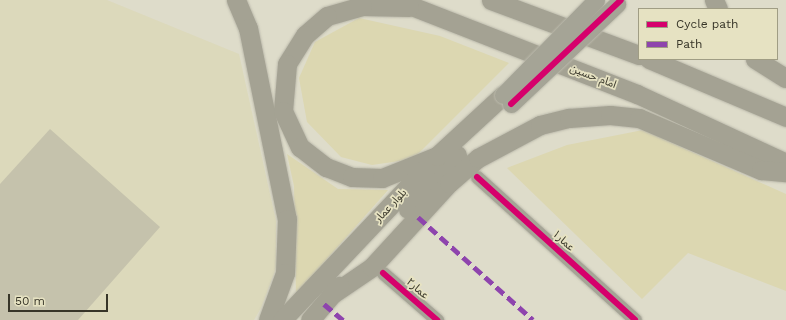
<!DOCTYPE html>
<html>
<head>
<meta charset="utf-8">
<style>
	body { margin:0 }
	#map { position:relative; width:786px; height:320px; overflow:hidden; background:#dedcca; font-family:"Work Sans","Noto Sans Arabic",sans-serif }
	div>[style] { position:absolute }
	.built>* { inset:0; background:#dcd9bb }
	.green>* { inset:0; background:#dcd7b1 }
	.building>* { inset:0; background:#c5c2ac }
	.roads { filter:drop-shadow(0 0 1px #bbb9ab) drop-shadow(0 0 1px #bbb9ab) }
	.minor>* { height:13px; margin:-6.5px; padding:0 6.5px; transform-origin:6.5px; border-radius:6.5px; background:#a5a496 }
	.secondary>* { height:19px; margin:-9.5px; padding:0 9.5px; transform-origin:9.5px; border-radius:9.5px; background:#a4a293 }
	.bridges { filter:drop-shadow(0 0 1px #bbb9ab) drop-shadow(0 0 1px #bbb9ab) }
	.tertiary-bridge>* { height:17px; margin:-8.5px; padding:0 8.5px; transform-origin:8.5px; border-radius:8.5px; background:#a5a496 }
	.quiet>* { height:5px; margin-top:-2.5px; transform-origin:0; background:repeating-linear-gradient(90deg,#8e44ad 0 10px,transparent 0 15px) }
	.cycleway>* { height:6px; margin:-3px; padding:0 3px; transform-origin:3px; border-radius:3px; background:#d6006c }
	span { translate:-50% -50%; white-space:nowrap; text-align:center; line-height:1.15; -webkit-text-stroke:3.5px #e6e2c2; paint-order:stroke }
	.street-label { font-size:11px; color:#373528 }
	.legend { position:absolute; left:638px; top:8px; width:140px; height:52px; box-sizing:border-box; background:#e6e2c2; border:1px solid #a09d84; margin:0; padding:5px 7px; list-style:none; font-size:12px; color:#373528 }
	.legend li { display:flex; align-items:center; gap:8px; height:20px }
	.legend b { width:20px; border:1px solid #a09d84 }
	.scale { position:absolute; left:8px; top:294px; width:100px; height:18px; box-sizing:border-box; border:2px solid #373528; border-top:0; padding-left:5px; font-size:12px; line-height:14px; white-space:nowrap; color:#373528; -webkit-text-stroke:3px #e6e2c2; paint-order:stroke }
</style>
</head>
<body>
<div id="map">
	<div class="built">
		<div style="clip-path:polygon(0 0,107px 0,239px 54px,276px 221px,276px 268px,261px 308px,254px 320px,0 320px)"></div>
	</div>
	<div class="green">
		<div style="clip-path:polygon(359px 18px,440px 36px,509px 63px,413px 159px,372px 165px,341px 157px,307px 122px,299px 78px,315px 42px)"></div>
		<div style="clip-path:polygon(643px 130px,786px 194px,786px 291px,688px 253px,642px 299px,507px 168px,567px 145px)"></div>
		<div style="clip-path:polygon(287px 154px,338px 189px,388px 190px,296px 294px,294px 186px)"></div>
	</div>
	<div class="building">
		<div style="clip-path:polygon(50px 129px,160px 227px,78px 320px,0 320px,0 184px)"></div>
	</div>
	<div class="roads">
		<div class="minor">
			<div style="left:477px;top:177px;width:213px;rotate:42.1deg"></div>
			<div style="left:383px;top:273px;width:72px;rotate:41deg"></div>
		</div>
		<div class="secondary">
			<div style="left:236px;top:0;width:30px;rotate:67deg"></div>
			<div style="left:248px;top:28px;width:195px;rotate:78.5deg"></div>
			<div style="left:287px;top:219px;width:54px;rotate:92.1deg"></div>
			<div style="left:285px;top:273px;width:50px;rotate:109.9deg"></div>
			<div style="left:396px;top:0;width:259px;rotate:21.3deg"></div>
			<div style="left:637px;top:94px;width:164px;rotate:24.8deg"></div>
			<div style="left:491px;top:0;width:158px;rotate:20.4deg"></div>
			<div style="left:714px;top:0;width:10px;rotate:66deg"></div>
			<div style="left:409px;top:7px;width:47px;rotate:-178.8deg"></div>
			<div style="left:362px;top:6px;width:36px;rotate:164deg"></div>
			<div style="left:327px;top:16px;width:29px;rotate:139deg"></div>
			<div style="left:305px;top:35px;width:34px;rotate:122deg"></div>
			<div style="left:287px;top:64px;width:47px;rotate:94.9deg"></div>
			<div style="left:283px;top:111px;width:40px;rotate:65deg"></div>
			<div style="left:300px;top:147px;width:33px;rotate:38deg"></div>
			<div style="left:326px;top:167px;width:28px;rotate:21deg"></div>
			<div style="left:352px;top:177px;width:30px;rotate:2deg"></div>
			<div style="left:382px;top:178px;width:59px;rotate:-21.8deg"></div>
			<div style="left:649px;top:59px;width:149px;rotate:22.9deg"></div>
			<div style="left:755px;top:59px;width:36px;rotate:32deg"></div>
			<div style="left:408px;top:209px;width:73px;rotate:-47.8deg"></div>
			<div style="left:331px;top:295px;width:50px;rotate:-34.3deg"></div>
			<div style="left:372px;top:267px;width:114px;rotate:-47.5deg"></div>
			<div style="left:449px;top:183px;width:38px;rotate:-41deg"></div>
			<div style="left:478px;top:158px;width:70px;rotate:-28deg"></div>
			<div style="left:540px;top:125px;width:30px;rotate:-14deg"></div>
			<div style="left:569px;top:118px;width:41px;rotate:-4.2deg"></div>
			<div style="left:610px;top:115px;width:29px;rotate:6deg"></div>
			<div style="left:639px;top:118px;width:133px;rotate:23.1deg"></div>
			<div style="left:761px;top:170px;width:25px;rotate:5deg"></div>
			<div style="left:282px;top:320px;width:226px;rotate:-46.6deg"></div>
			<div style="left:437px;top:156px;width:90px;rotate:-42.7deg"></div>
			<div style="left:310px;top:320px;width:45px;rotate:-49.5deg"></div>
		</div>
	</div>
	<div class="bridges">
		<div class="tertiary-bridge">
			<div style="left:503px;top:95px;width:133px;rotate:-45.6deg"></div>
			<div style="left:511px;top:104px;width:146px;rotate:-43.3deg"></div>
		</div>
	</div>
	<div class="quiet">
		<div style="left:418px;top:217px;width:154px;rotate:41.8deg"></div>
		<div style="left:324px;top:304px;width:25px;rotate:40deg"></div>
	</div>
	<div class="cycleway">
		<div style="left:511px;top:104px;width:151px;rotate:-43.4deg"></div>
		<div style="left:477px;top:177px;width:213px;rotate:42.1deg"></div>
		<div style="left:383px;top:273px;width:72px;rotate:41deg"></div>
	</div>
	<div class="street-label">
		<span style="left:593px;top:77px;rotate:21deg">امام حسین</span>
		<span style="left:391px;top:206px;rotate:-47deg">بلوار عمار</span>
		<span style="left:563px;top:241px;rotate:42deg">عمار۱</span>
		<span style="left:417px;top:289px;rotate:41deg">عمار۲</span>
	</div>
	<ul class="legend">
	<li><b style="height:5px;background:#d6006c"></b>Cycle path</li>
	<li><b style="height:5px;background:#8e44ad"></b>Path</li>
	</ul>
	<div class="scale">50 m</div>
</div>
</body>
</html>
